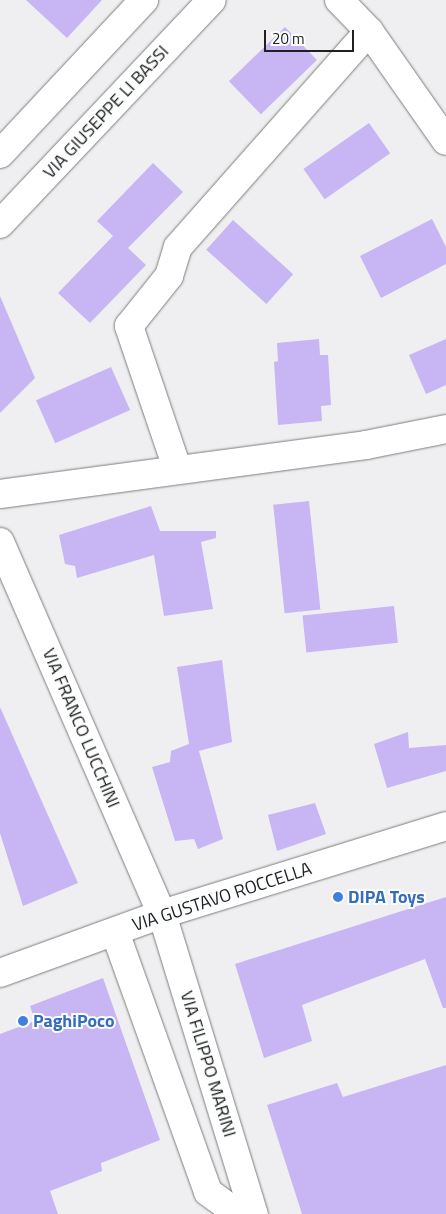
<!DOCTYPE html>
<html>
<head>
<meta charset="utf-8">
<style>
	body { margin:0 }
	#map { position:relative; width:446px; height:1214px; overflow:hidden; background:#efeff1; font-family:"Titillium Web",sans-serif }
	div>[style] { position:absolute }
	.building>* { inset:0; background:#c8b5f4; transform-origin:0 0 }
	.roads { filter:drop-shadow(0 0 1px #7c7d7e) drop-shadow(0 0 1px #7c7d7e) }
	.minor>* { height:28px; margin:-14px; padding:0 14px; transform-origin:14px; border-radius:14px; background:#fff }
	.dots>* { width:14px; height:14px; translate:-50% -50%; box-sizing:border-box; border:2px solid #fcfdfe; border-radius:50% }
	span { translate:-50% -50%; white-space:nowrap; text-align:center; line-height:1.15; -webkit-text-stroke:4px #fcfdfe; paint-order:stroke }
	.street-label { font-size:18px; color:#202020 }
	.shop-label { font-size:18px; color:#366cbe; font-weight:700 }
	.left { translate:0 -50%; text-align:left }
	.scale { position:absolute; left:264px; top:30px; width:90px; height:22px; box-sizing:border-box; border:2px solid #202020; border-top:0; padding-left:6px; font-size:15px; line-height:18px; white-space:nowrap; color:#202020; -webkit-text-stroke:4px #fcfdfe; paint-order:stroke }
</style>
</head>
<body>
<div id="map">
	<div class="building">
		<div style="clip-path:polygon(26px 0,102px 0,67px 38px)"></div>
		<div style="left:285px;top:27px;width:46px;height:78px;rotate:46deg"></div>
		<div style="left:369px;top:123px;width:37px;height:80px;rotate:55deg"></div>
		<div style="clip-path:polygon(153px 163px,183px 192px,128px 248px,146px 265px,90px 323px,58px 293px,113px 236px,97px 221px)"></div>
		<div style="clip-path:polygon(432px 219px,446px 247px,446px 264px,381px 298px,360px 256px)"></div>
		<div style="left:233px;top:220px;width:81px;height:40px;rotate:42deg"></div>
		<div style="clip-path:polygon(0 296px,35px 378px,0 413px)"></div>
		<div style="clip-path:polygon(319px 339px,320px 355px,328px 355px,331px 405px,321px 406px,322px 421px,278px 425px,274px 362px,278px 361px,277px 343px)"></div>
		<div style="clip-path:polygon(446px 339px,446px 385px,426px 394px,409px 355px)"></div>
		<div style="left:111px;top:367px;width:47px;height:82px;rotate:66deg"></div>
		<div style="left:309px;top:501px;width:109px;height:36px;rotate:84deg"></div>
		<div style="clip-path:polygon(151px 506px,160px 531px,216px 531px,216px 538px,201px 542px,213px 609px,164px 616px,154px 555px,77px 578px,75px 566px,65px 564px,59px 535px)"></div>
		<div style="left:394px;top:606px;width:37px;height:92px;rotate:84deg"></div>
		<div style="clip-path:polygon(222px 660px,232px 742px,199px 751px,223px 839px,198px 849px,194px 839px,175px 841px,152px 767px,170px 762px,171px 751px,189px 744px,177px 667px)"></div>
		<div style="clip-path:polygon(0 707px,78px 883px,23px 906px,0 833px)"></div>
		<div style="clip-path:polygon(408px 732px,409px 748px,446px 745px,446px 771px,387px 788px,374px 744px)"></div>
		<div style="clip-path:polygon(315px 803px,326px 834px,277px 851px,268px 815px)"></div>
		<div style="clip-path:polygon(446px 897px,446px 1008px,443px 1008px,425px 959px,302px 1005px,312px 1041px,264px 1058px,235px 964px)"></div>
		<div style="clip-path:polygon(103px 978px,160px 1140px,101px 1163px,102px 1171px,50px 1191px,58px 1214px,0 1214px,0 1034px,35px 1021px,30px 1006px)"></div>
		<div style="clip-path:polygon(446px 1065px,446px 1214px,302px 1214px,267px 1105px,337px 1083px,343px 1097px)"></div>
	</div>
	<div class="roads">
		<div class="minor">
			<div style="left:339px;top:0;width:43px;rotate:45.9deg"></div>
			<div style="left:369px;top:31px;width:134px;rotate:55deg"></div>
			<div style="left:0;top:154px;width:211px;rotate:-46.9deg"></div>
			<div style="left:0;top:224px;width:308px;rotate:-46.6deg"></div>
			<div style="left:177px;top:468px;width:150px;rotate:-108.7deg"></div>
			<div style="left:129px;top:326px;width:64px;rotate:-51.3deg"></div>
			<div style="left:169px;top:276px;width:30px;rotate:-73deg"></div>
			<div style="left:178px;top:247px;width:288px;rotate:-48.5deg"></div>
			<div style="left:0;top:494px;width:369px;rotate:-7.6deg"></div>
			<div style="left:366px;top:445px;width:82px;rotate:-11.3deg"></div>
			<div style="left:0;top:542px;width:406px;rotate:66.5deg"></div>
			<div style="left:162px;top:914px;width:314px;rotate:73deg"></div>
			<div style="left:115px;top:932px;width:276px;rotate:70.3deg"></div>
			<div style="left:208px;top:1192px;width:37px;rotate:36deg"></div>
			<div style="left:0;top:973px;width:172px;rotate:-20deg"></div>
			<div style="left:162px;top:914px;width:297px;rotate:-17.2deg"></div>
		</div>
	</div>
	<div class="dots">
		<div style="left:338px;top:897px;background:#3f7fe0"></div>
		<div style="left:23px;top:1021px;background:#3f7fe0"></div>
	</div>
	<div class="street-label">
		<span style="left:106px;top:112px;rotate:-47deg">VIA GIUSEPPE LI BASSI</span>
		<span style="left:81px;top:728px;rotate:67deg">VIA FRANCO LUCCHINI</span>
		<span style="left:222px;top:897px;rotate:-18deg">VIA GUSTAVO ROCCELLA</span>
		<span style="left:208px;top:1064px;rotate:73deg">VIA FILIPPO MARINI</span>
	</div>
	<div class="shop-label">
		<span class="left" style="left:348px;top:897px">DIPA Toys</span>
		<span class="left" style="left:33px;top:1021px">PaghiPoco</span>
	</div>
	<div class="scale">20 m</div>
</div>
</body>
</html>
